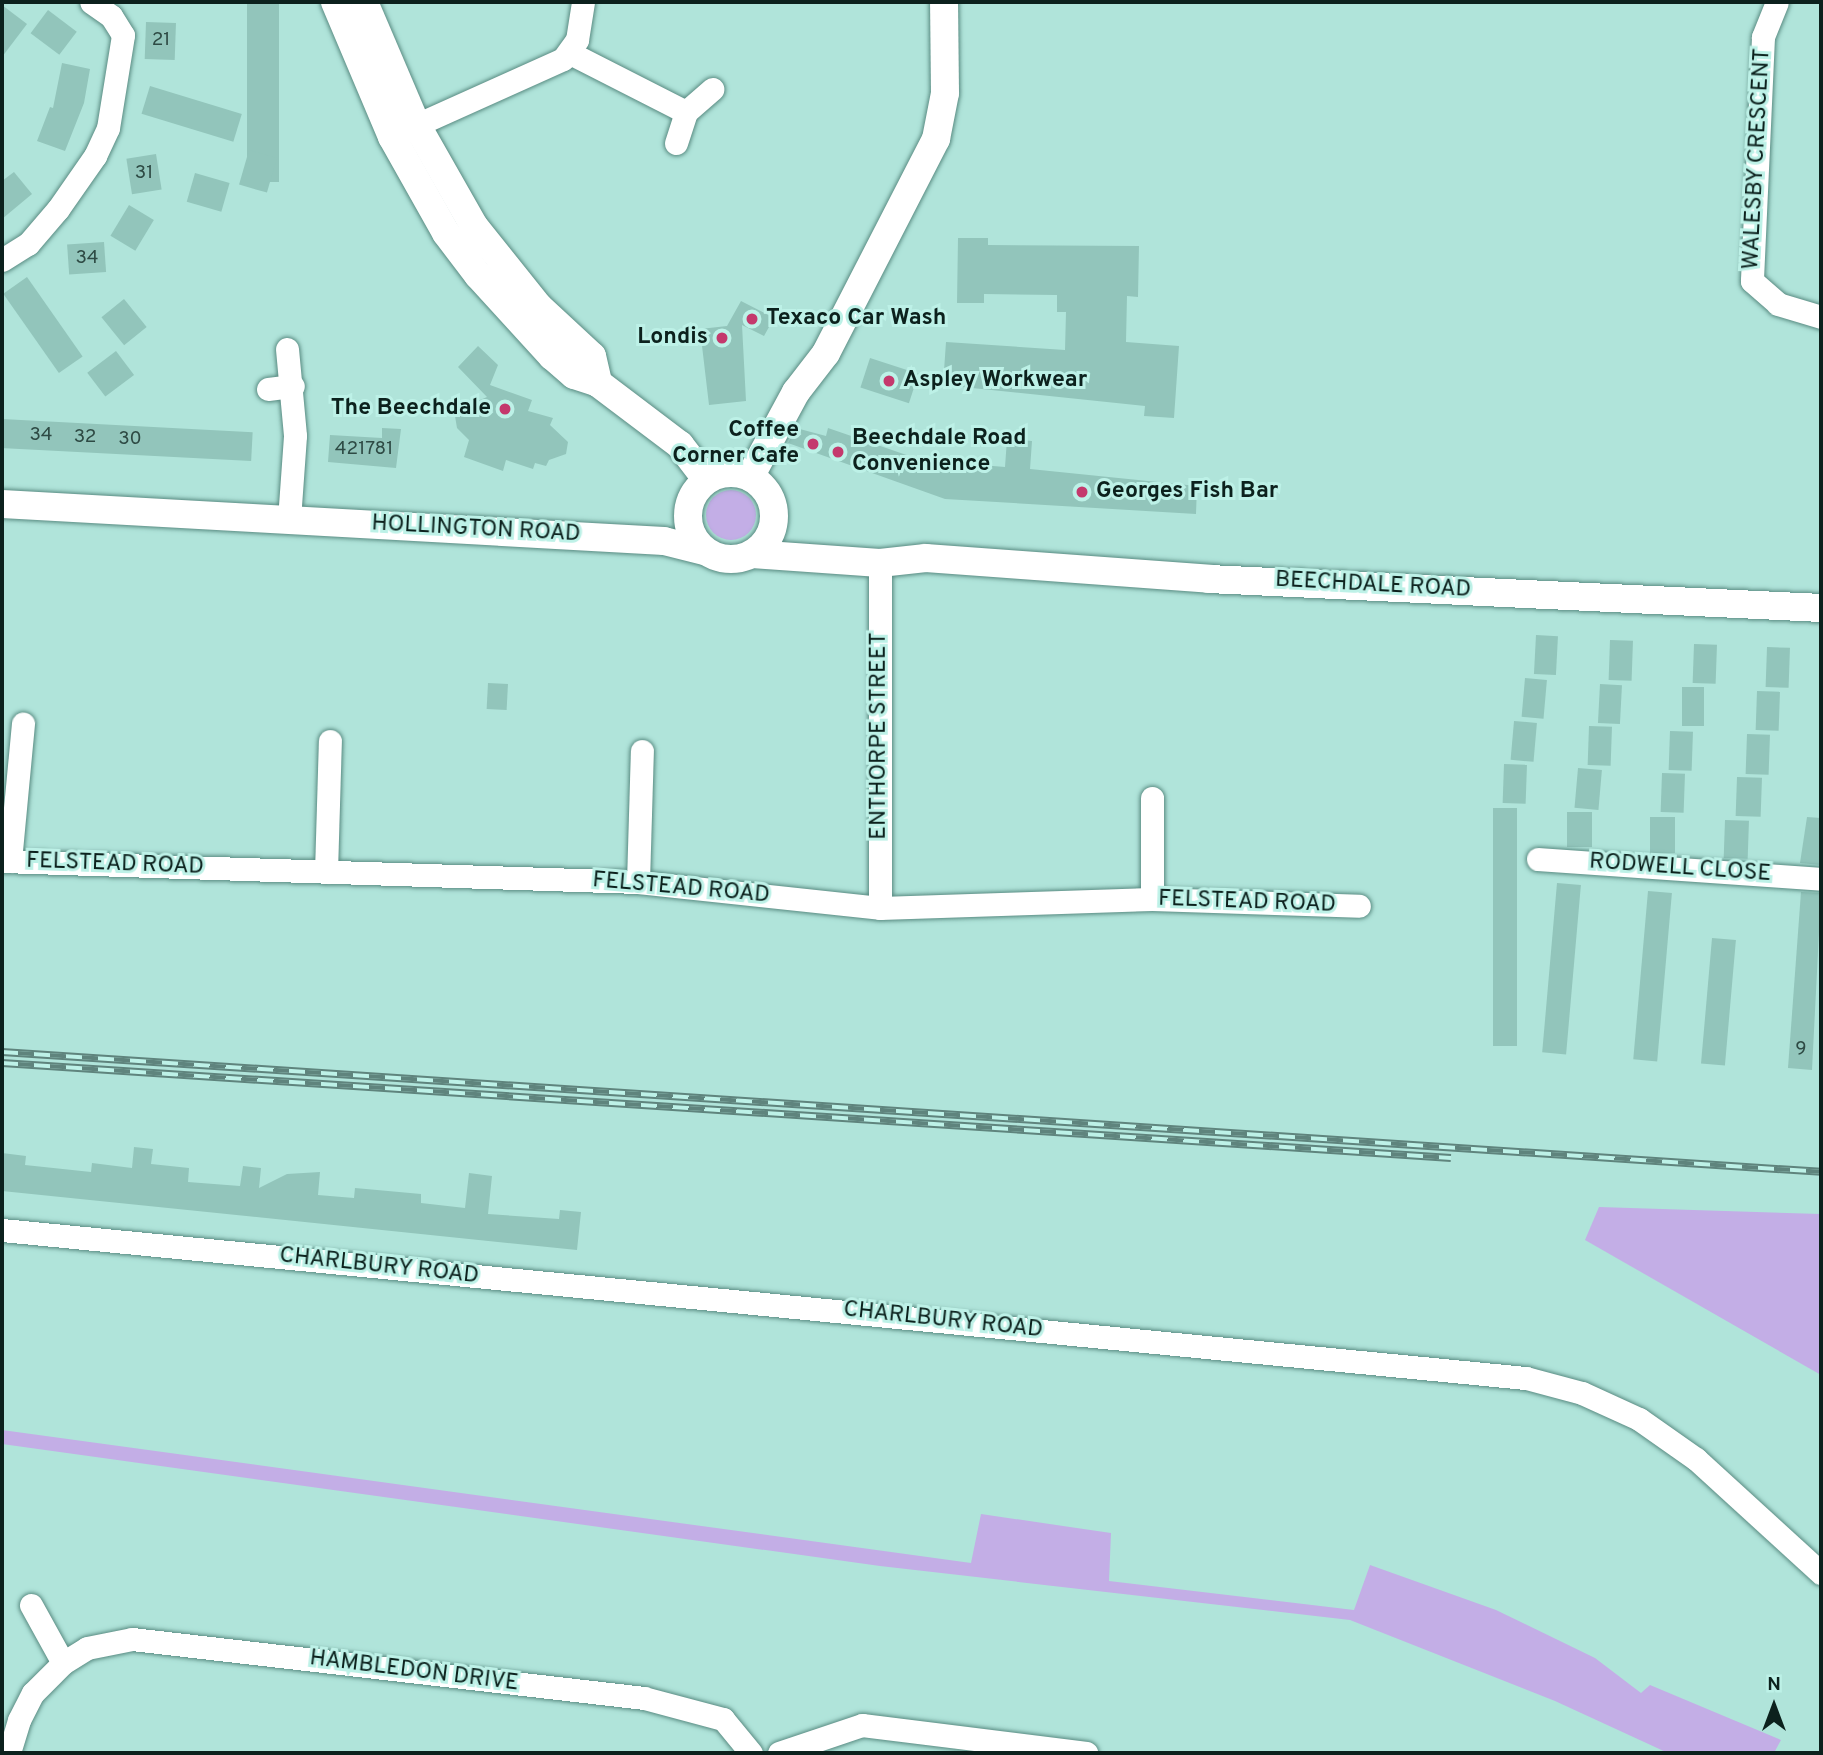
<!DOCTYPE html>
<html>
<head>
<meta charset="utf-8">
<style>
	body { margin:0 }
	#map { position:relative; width:1823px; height:1755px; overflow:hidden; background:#b0e4da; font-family:Overpass,sans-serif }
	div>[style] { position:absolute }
	.green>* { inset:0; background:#c3aee6 }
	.round { border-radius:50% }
	.building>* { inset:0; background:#92c5bb; transform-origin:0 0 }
	.roads { filter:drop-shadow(0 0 2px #598b82) drop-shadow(0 0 2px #598b82) }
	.minor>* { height:23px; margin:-11.5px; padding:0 11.5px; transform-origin:11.5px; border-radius:11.5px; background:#fff }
	.tertiary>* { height:28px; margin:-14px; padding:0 14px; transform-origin:14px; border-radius:14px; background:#fff }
	.tertiary>.ring { margin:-14px; padding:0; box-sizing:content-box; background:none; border:28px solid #fff; border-radius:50% }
	.rail>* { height:8px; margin-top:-4px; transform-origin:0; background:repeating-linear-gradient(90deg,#bdf1e7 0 16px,#5f847d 0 32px); box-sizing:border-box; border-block:2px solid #5f847d }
	.dots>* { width:19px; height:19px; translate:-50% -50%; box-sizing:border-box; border:4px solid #bdf1e7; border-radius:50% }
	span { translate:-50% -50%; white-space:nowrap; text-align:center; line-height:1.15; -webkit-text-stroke:6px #bdf1e7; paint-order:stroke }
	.number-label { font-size:19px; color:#2e4a44 }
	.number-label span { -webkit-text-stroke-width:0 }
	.street-label { font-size:23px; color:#0c211d }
	.poi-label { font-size:23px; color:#0c211d; font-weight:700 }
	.left { translate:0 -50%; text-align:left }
	.right { translate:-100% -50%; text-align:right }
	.frame { position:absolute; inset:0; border:4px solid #0c211d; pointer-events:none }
	.north { position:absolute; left:1739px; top:1671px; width:70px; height:70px; -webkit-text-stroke:5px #bdf1e7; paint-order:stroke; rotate:0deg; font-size:19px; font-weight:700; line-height:28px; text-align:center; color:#0c211d }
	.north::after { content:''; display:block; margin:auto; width:24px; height:32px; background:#0c211d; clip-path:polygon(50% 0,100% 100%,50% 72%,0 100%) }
</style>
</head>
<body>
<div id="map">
	<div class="green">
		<div class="round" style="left:706px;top:490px;width:50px;height:50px"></div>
		<div style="clip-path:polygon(1599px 1207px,1821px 1214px,1821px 1375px,1585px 1240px)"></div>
		<div style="clip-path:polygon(2px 1430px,971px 1563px,981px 1514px,1111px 1533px,1109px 1581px,1354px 1610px,1370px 1565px,1496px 1610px,1595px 1658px,1641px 1693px,1650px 1685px,1781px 1740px,1774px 1753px,1668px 1753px,1555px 1701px,1350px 1620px,880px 1566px,2px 1444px)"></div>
	</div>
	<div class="building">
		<div style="left:247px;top:2px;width:32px;height:180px"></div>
		<div style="clip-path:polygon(2px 5px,27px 24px,2px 57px)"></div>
		<div style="left:48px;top:10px;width:36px;height:29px;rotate:37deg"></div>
		<div style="left:146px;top:22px;width:30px;height:37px;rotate:2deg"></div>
		<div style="clip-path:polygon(62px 63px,90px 69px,84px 103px,65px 151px,37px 141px,50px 107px,53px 108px)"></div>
		<div style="left:150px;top:86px;width:96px;height:29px;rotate:17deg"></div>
		<div style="left:249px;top:150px;width:29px;height:36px;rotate:16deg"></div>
		<div style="left:156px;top:154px;width:36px;height:30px;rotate:81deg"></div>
		<div style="clip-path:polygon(14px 172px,32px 194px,2px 219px,2px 181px)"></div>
		<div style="left:195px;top:173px;width:36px;height:30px;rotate:16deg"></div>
		<div style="left:129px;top:205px;width:29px;height:36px;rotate:31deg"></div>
		<div style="clip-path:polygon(958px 238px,988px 238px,988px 245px,1139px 246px,1138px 297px,1127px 296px,1126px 342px,1179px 346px,1174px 418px,1144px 416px,1145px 406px,943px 385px,946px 342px,1065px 350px,1066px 312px,1057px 312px,1057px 295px,984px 294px,984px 303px,957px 303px)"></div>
		<div style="left:104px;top:242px;width:30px;height:37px;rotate:86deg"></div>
		<div style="left:27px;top:277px;width:97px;height:29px;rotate:55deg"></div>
		<div style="left:124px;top:299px;width:36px;height:29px;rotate:51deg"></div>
		<div style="clip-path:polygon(741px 301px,774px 318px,764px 336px,742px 325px,746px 401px,709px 405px,700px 329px,727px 326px)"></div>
		<div style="clip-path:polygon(478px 346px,498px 365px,490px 385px,532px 400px,528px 411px,553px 418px,550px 425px,568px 442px,566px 454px,549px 460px,546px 466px,535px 463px,533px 469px,506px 460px,503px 471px,464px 457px,469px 440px,457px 428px,455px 416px,461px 408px,487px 397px,458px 367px)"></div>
		<div style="left:116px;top:351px;width:30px;height:36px;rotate:53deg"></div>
		<div style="left:870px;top:358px;width:51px;height:31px;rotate:18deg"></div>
		<div style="left:2px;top:419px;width:251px;height:29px;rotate:3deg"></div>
		<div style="clip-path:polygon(382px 428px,401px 429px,396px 468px,328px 462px,330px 435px,382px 438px)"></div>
		<div style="clip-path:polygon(796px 428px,826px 436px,828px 428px,921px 460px,1005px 467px,1007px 439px,1032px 441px,1030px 469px,1197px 486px,1196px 514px,945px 499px,788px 443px)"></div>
		<div style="left:1536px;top:635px;width:22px;height:39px;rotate:3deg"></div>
		<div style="left:1610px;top:640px;width:23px;height:40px;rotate:2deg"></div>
		<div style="left:1694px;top:644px;width:23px;height:39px;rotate:2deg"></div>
		<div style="left:1767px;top:647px;width:23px;height:40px;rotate:2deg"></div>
		<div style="left:1525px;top:678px;width:22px;height:39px;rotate:5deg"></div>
		<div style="left:488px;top:683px;width:20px;height:26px;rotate:3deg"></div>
		<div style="left:1600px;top:684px;width:22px;height:39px;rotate:3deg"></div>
		<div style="left:1682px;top:687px;width:22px;height:39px"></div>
		<div style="left:1757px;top:691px;width:23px;height:39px;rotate:2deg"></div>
		<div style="left:1514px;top:721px;width:23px;height:39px;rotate:5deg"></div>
		<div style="left:1589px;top:726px;width:23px;height:39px;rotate:2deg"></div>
		<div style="left:1670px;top:731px;width:23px;height:39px;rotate:2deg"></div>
		<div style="left:1747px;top:734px;width:23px;height:40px;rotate:2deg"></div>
		<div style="left:1504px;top:764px;width:23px;height:39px;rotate:2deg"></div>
		<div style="left:1578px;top:768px;width:24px;height:40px;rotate:5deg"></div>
		<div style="left:1662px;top:773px;width:23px;height:39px;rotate:2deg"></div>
		<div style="left:1737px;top:777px;width:25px;height:39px;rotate:2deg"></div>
		<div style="left:1493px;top:808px;width:24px;height:238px"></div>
		<div style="left:1567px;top:812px;width:25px;height:35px"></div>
		<div style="left:1650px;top:817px;width:25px;height:36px"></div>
		<div style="clip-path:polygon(1807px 817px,1821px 818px,1821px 865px,1800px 863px)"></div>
		<div style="left:1725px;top:820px;width:24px;height:38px;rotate:2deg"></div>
		<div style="left:1557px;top:883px;width:24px;height:170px;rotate:5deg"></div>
		<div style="left:1648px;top:891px;width:24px;height:169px;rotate:5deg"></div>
		<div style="clip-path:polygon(1801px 892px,1821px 893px,1812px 1070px,1788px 1068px)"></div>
		<div style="left:1712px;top:938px;width:24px;height:126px;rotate:5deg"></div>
		<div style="clip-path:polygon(134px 1147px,153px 1149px,151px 1164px,189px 1168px,188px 1182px,240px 1186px,243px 1166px,261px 1168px,259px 1188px,287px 1174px,320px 1172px,318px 1195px,354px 1198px,355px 1188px,421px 1194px,421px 1203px,465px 1208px,469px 1173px,492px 1176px,488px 1214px,559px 1219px,560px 1210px,581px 1212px,577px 1250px,2px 1191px,2px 1153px,26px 1156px,25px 1165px,91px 1172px,92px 1163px,132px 1168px)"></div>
	</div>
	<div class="roads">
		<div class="minor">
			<div style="left:1777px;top:2px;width:38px;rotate:112deg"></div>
			<div style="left:1763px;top:37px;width:244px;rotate:92.6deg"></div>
			<div style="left:1752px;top:281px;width:35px;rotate:41deg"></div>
			<div style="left:1778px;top:304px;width:45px;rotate:16.8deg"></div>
			<div style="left:570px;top:53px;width:130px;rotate:27deg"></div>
			<div style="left:403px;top:131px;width:175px;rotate:-24.2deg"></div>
			<div style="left:563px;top:59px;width:24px;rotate:-54deg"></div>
			<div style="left:577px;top:40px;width:38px;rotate:-81deg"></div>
			<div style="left:676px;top:143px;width:33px;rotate:-72deg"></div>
			<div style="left:686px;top:112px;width:35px;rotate:-41deg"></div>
			<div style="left:2px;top:260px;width:31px;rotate:-32deg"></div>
			<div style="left:28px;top:244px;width:46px;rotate:-49.4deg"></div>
			<div style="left:58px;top:209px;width:65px;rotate:-55.1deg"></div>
			<div style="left:95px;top:156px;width:31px;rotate:-65deg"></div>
			<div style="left:108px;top:128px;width:94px;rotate:-80.8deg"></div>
			<div style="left:123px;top:35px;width:22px;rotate:-122deg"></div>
			<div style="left:111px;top:16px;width:24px;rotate:-145deg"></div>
			<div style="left:287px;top:349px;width:87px;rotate:84.7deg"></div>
			<div style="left:295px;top:436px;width:84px;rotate:94.1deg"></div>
			<div style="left:268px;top:389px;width:25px;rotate:-7deg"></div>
			<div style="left:880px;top:563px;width:345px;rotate:90deg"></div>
			<div style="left:1538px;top:859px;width:284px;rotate:4deg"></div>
			<div style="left:2px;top:861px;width:636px;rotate:1.89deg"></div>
			<div style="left:638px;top:882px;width:243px;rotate:6.1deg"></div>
			<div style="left:880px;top:908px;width:272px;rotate:-1.9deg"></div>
			<div style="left:1152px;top:899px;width:207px;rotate:1.9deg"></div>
			<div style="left:10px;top:861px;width:138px;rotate:-84.6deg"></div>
			<div style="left:326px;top:872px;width:131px;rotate:-88.3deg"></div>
			<div style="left:638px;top:882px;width:131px;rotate:-88.3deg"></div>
			<div style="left:1152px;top:899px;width:101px;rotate:-90deg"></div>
			<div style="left:2px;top:1230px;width:1531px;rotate:5.55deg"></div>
			<div style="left:1526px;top:1378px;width:58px;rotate:15deg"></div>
			<div style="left:1582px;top:1393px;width:63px;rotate:24.5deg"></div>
			<div style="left:1639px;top:1419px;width:70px;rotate:35.1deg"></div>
			<div style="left:1696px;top:1459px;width:169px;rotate:42.4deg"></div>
			<div style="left:31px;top:1605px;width:66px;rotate:61.1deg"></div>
			<div style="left:9px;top:1753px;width:34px;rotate:-73deg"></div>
			<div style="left:19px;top:1720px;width:30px;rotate:-63deg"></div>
			<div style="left:33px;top:1693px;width:42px;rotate:-45deg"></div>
			<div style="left:63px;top:1663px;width:28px;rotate:-32deg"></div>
			<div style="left:87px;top:1648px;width:46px;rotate:-11.3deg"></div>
			<div style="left:132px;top:1639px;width:515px;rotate:6.57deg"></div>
			<div style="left:644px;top:1698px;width:82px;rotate:14.9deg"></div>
			<div style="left:723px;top:1719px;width:44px;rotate:50.5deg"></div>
			<div style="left:779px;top:1753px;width:88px;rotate:-18.6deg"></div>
			<div style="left:862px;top:1725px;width:226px;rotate:7.1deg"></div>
		</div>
		<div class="tertiary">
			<div style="left:335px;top:2px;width:147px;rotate:67.1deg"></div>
			<div style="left:392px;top:137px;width:110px;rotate:60.6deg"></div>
			<div style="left:446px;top:233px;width:53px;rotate:52.7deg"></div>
			<div style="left:478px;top:275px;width:110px;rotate:47.6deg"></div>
			<div style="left:552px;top:356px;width:29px;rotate:41deg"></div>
			<div style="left:574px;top:375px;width:25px;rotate:18deg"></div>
			<div style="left:598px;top:383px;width:103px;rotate:37.1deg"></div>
			<div style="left:680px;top:445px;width:44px;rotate:52.4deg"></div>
			<div style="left:364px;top:2px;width:133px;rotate:66.9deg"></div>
			<div style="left:416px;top:124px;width:117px;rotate:60.4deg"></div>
			<div style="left:474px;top:226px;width:104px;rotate:51.3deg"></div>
			<div style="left:539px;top:307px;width:72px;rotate:42.8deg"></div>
			<div style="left:592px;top:356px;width:28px;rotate:77deg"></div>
			<div class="ring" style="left:688px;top:473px;width:58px;height:58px"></div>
			<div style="left:750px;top:477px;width:97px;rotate:-61.6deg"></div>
			<div style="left:796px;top:392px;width:49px;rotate:-52.4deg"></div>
			<div style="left:826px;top:353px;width:241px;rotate:-62.8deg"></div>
			<div style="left:936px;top:139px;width:47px;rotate:-78.9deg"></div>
			<div style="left:945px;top:93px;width:91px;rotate:-90.6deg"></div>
			<div style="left:2px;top:504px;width:663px;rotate:3.2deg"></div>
			<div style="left:664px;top:541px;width:41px;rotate:14deg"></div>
			<div style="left:752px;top:554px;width:128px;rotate:4deg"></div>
			<div style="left:880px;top:563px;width:46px;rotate:-6.2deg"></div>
			<div style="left:926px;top:558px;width:284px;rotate:4.2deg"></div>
			<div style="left:1209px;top:579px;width:613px;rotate:2.71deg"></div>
		</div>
	</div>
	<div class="rail">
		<div style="left:2px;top:1052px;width:1823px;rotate:3.77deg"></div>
		<div style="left:2px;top:1063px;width:1452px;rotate:3.75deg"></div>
	</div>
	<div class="dots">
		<div style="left:752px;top:319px;background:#c4396d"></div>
		<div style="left:722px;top:338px;background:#c4396d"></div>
		<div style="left:889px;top:381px;background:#c4396d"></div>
		<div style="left:505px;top:409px;background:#c4396d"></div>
		<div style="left:813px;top:444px;background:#c4396d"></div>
		<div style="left:838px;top:452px;background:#c4396d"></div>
		<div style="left:1082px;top:492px;background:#c4396d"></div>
	</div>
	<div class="number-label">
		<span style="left:161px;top:41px">21</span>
		<span style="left:144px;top:174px">31</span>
		<span style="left:87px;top:259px">34</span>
		<span style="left:41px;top:436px">34</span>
		<span style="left:85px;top:438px">32</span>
		<span style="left:130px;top:440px">30</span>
		<span style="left:364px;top:450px">421781</span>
		<span style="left:1801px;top:1050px">9</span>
	</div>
	<div class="street-label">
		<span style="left:1758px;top:159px;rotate:-87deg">WALESBY CRESCENT</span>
		<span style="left:476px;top:530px;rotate:3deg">HOLLINGTON ROAD</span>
		<span style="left:1373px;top:586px;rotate:3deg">BEECHDALE ROAD</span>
		<span style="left:880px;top:736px;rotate:-90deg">ENTHORPE STREET</span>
		<span style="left:115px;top:865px;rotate:2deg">FELSTEAD ROAD</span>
		<span style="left:1680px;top:869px;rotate:4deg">RODWELL CLOSE</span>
		<span style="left:681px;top:889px;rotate:5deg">FELSTEAD ROAD</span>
		<span style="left:1247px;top:903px;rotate:2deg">FELSTEAD ROAD</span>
		<span style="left:379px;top:1267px;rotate:6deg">CHARLBURY ROAD</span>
		<span style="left:943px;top:1321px;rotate:6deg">CHARLBURY ROAD</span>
		<span style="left:414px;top:1672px;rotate:7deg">HAMBLEDON DRIVE</span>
	</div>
	<div class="poi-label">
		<span class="left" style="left:766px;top:319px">Texaco Car Wash</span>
		<span class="right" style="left:708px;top:338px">Londis</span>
		<span class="left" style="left:903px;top:381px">Aspley Workwear</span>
		<span class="right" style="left:491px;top:409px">The Beechdale</span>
		<span class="right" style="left:799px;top:444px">Coffee<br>Corner Cafe</span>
		<span class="left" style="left:852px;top:452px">Beechdale Road<br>Convenience</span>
		<span class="left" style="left:1096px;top:492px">Georges Fish Bar</span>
	</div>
	<div class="frame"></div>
	<div class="north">N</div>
</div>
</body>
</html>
